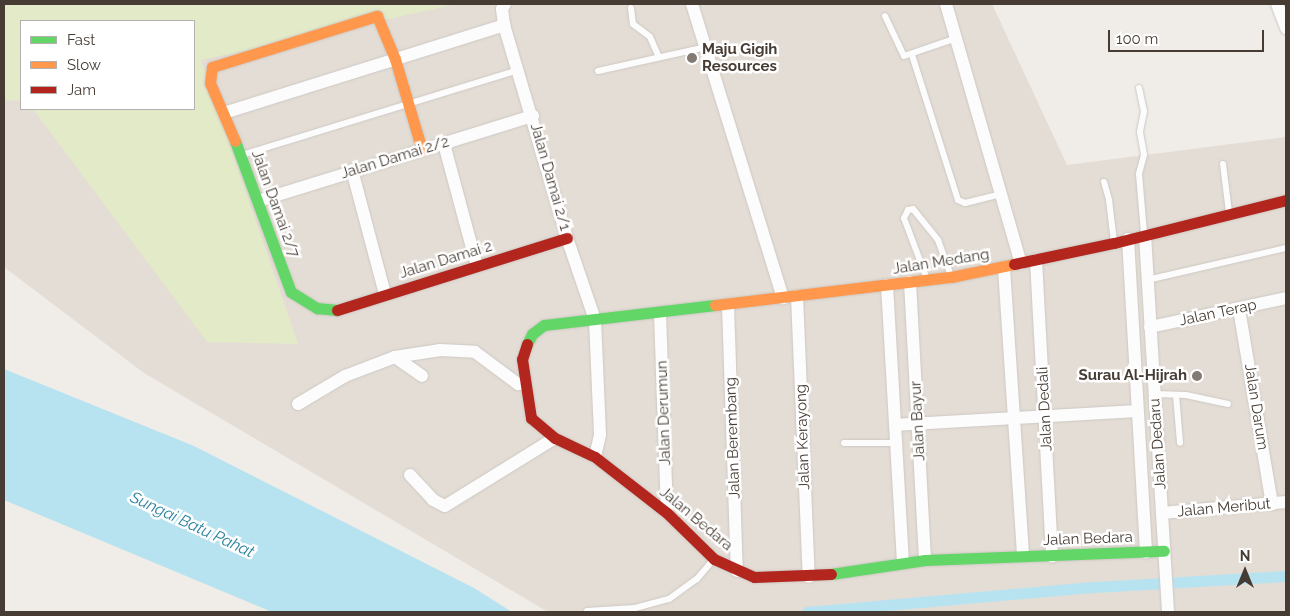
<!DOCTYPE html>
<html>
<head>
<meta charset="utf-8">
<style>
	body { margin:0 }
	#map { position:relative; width:1290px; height:616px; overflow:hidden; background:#f0ece8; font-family:Raleway,sans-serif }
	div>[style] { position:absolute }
	.residential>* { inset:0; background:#e4ddd5 }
	.green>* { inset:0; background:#e3eac7 }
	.water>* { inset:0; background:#b7e3f0 }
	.canal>* { height:11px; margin:-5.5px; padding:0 5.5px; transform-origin:5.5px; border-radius:5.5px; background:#b7e3f0 }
	.roads { filter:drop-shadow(0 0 1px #ccc8c4) drop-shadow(0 0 1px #ccc8c4) }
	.lane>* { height:6px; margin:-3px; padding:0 3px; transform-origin:3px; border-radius:3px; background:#fdfcfc }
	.street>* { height:12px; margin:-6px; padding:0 6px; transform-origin:6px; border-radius:6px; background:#fdfcfc }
	.fast>* { height:11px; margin:-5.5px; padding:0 5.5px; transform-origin:5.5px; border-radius:5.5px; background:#63d668 }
	.slow>* { height:11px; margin:-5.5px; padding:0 5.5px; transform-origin:5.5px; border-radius:5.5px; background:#ff974d }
	.jam>* { height:11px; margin:-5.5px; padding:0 5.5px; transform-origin:5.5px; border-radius:5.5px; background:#b3261e }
	.dots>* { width:14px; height:14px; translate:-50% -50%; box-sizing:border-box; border:2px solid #fff; border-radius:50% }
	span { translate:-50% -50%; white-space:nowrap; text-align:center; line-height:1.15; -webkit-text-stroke:5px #fff; paint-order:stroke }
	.poi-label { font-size:15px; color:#463c34; font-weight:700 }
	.left { translate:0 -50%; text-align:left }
	.right { translate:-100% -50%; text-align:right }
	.street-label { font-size:15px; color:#463c34 }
	.water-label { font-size:16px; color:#26809c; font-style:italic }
	.frame { position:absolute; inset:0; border:5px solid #463c34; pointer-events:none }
	.legend { position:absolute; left:20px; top:20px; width:175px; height:90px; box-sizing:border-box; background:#fff; border:1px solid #b5b1ae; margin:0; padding:6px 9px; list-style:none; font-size:15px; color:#463c34 }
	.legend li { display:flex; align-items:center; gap:10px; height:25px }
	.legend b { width:25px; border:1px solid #b5b1ae }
	.north { position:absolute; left:1220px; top:546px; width:50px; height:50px; -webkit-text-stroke:4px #fff; paint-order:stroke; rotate:0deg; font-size:14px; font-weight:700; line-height:20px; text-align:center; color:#463c34 }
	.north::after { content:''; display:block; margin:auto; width:18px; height:22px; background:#463c34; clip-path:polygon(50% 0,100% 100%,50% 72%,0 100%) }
	.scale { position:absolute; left:1108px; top:30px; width:156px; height:22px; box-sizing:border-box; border:2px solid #463c34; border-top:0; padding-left:6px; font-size:15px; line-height:18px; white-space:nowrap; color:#463c34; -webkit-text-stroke:4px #fff; paint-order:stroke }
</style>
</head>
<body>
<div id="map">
	<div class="residential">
		<div style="clip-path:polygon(evenodd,4px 4px,992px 4px,1067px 165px,1286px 137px,1286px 612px,548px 612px,144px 373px,4px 267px,4px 4px,21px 21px,194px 21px,194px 109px,21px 109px,21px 21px)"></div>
	</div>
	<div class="green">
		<div style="clip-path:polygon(4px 4px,457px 4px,201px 60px,298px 344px,207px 342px,33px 109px,194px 109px,194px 21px,21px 21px,21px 101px,4px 100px)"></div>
	</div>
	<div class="water">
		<div style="clip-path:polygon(4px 369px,194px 446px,474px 588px,512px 612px,272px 612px,4px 500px)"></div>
	</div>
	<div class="canal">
		<div style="left:807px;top:612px;width:289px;rotate:-5deg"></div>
		<div style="left:1095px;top:587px;width:191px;rotate:-3.3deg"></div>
	</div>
	<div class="roads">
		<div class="lane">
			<div style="left:631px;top:8px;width:16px;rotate:83deg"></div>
			<div style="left:633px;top:24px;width:21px;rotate:37deg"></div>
			<div style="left:650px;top:37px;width:22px;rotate:66deg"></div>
			<div style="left:885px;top:16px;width:44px;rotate:64.6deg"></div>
			<div style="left:904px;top:56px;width:56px;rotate:-18.8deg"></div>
			<div style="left:912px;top:55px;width:152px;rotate:72.4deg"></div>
			<div style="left:958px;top:200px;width:8px;rotate:23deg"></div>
			<div style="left:965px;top:203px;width:38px;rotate:-14deg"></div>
			<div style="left:598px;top:71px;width:111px;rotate:-12.5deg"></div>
			<div style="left:1139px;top:88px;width:24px;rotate:78deg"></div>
			<div style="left:1144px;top:111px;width:21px;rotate:101deg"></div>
			<div style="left:1140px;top:132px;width:23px;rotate:80deg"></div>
			<div style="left:1144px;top:155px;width:20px;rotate:105deg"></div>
			<div style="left:1139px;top:174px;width:59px;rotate:85.2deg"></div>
			<div style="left:242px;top:155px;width:290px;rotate:-17.1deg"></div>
			<div style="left:1223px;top:164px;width:48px;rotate:82.9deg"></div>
			<div style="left:1104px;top:182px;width:19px;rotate:74deg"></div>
			<div style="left:1109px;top:200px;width:42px;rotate:83.2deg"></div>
			<div style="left:927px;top:279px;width:65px;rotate:-110.7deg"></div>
			<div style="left:904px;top:218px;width:9px;rotate:-63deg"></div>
			<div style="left:908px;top:210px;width:5px;rotate:-11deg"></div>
			<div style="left:913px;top:209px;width:40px;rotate:51deg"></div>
			<div style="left:938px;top:240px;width:38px;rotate:70deg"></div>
			<div style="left:1147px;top:280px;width:143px;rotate:-13deg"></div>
			<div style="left:1154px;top:394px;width:32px;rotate:2deg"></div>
			<div style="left:1186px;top:395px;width:43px;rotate:12.1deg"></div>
			<div style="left:1176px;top:395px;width:48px;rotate:85.2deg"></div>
			<div style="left:844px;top:443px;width:52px"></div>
			<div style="left:587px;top:611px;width:48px;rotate:-3.6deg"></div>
			<div style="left:635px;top:608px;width:35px;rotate:-15deg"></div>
			<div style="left:669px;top:599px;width:34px;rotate:-36deg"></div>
			<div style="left:697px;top:579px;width:26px;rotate:-50deg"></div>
		</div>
		<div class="street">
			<div style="left:505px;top:4px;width:6px;rotate:121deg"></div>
			<div style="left:502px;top:9px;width:16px;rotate:83deg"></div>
			<div style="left:504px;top:25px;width:222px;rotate:73.5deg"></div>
			<div style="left:567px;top:238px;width:87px;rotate:71.1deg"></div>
			<div style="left:595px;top:320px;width:115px;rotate:87.5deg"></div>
			<div style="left:600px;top:435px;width:23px;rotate:103deg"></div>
			<div style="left:692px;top:4px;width:308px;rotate:72.8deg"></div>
			<div style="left:946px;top:4px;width:270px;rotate:73.9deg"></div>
			<div style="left:1277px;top:4px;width:26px;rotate:69deg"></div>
			<div style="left:224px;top:113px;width:294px;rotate:-17.4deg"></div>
			<div style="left:444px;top:144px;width:126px;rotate:74.9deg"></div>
			<div style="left:352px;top:170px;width:128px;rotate:75.1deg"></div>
			<div style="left:258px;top:201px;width:288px;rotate:-17.2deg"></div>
			<div style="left:1145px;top:235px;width:378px;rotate:86.5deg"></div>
			<div style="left:1128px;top:239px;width:314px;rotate:86.7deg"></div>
			<div style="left:1036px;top:260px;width:297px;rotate:86.9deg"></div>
			<div style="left:1004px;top:268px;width:288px;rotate:86.2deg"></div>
			<div style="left:910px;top:282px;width:278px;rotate:86.9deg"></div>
			<div style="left:887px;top:285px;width:277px;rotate:86.7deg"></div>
			<div style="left:797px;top:296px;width:281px;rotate:87.6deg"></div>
			<div style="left:728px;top:305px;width:266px;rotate:88.1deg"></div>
			<div style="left:1239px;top:309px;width:198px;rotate:80.4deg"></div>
			<div style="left:660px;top:313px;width:200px;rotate:88deg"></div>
			<div style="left:1150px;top:327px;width:139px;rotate:-12deg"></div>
			<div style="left:395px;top:357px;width:33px;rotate:35deg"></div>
			<div style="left:298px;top:404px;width:55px;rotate:-30.8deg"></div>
			<div style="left:345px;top:376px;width:53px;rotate:-20.8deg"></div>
			<div style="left:395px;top:357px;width:46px;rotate:-8.8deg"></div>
			<div style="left:440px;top:350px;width:35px;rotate:3deg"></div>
			<div style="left:475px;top:352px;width:54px;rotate:36.7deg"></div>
			<div style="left:518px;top:384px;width:6px"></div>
			<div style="left:895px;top:425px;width:241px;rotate:-3.3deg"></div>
			<div style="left:410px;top:475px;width:34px;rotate:47deg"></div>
			<div style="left:433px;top:500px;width:13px;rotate:27deg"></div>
			<div style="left:445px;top:506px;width:129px;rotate:-31.7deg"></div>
			<div style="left:1162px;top:513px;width:124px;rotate:-5.1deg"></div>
		</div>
		<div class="fast">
			<div style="left:235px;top:141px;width:161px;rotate:69.7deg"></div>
			<div style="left:291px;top:292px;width:31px;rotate:32deg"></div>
			<div style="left:317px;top:308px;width:20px;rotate:6deg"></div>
			<div style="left:527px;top:344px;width:11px;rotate:-63deg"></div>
			<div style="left:532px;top:334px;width:15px;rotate:-37deg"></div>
			<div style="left:544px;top:325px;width:172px;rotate:-6.7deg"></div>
			<div style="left:831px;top:574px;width:95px;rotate:-8.5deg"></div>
			<div style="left:925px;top:560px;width:239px;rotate:-2.2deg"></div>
		</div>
		<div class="slow">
			<div style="left:235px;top:141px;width:63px;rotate:-113.3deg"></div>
			<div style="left:210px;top:83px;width:16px;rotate:-83deg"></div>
			<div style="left:212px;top:67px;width:173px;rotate:-17.2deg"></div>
			<div style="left:377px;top:16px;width:47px;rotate:67.3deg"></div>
			<div style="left:395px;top:59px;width:95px;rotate:73.5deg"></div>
			<div style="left:715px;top:305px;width:238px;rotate:-6.8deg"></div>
			<div style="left:951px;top:277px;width:64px;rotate:-11.7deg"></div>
		</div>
		<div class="jam">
			<div style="left:1014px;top:264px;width:102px;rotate:-11.9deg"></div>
			<div style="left:1114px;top:243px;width:177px;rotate:-14deg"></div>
			<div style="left:337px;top:310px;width:241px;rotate:-17.4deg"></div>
			<div style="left:527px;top:344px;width:16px;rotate:108deg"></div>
			<div style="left:522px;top:359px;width:60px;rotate:81.3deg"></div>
			<div style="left:531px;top:418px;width:31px;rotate:40deg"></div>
			<div style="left:555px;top:438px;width:44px;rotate:25.4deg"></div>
			<div style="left:595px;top:457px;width:91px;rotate:37.9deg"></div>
			<div style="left:667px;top:513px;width:66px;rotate:44.4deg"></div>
			<div style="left:714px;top:559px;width:44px;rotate:24.2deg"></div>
			<div style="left:754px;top:577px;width:77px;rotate:-2.2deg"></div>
		</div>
	</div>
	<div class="dots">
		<div style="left:692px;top:58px;background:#827a73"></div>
		<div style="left:1197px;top:376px;background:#827a73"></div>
	</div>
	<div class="poi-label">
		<span class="left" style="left:702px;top:58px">Maju Gigih<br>Resources</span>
		<span class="right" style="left:1187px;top:376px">Surau Al-Hijrah</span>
	</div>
	<div class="street-label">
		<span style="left:395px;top:158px;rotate:-17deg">Jalan Damai 2/2</span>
		<span style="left:550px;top:177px;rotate:74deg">Jalan Damai 2/1</span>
		<span style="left:275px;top:204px;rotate:70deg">Jalan Damai 2/7</span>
		<span style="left:446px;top:260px;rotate:-17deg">Jalan Damai 2</span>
		<span style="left:941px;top:262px;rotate:-9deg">Jalan Medang</span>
		<span style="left:1218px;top:313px;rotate:-12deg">Jalan Terap</span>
		<span style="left:1256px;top:407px;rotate:81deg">Jalan Darum</span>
		<span style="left:1045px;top:409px;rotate:-93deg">Jalan Dedali</span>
		<span style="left:664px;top:413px;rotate:-92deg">Jalan Derumun</span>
		<span style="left:918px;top:421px;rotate:-93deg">Jalan Bayur</span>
		<span style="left:803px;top:437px;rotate:-92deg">Jalan Kerayong</span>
		<span style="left:733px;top:438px;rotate:-92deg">Jalan Berembang</span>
		<span style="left:1158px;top:444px;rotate:-94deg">Jalan Dedaru</span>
		<span style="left:1224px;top:508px;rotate:-5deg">Jalan Meribut</span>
		<span style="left:696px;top:519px;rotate:40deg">Jalan Bedara</span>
		<span style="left:1088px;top:539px;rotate:-2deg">Jalan Bedara</span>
	</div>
	<div class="water-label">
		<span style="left:192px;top:525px;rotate:25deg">Sungai Batu Pahat</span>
	</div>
	<div class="frame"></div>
	<ul class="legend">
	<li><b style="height:6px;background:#63d668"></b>Fast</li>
	<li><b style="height:6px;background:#ff974d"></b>Slow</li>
	<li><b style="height:6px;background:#b3261e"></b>Jam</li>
	</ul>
	<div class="north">N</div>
	<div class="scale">100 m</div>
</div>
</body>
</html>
